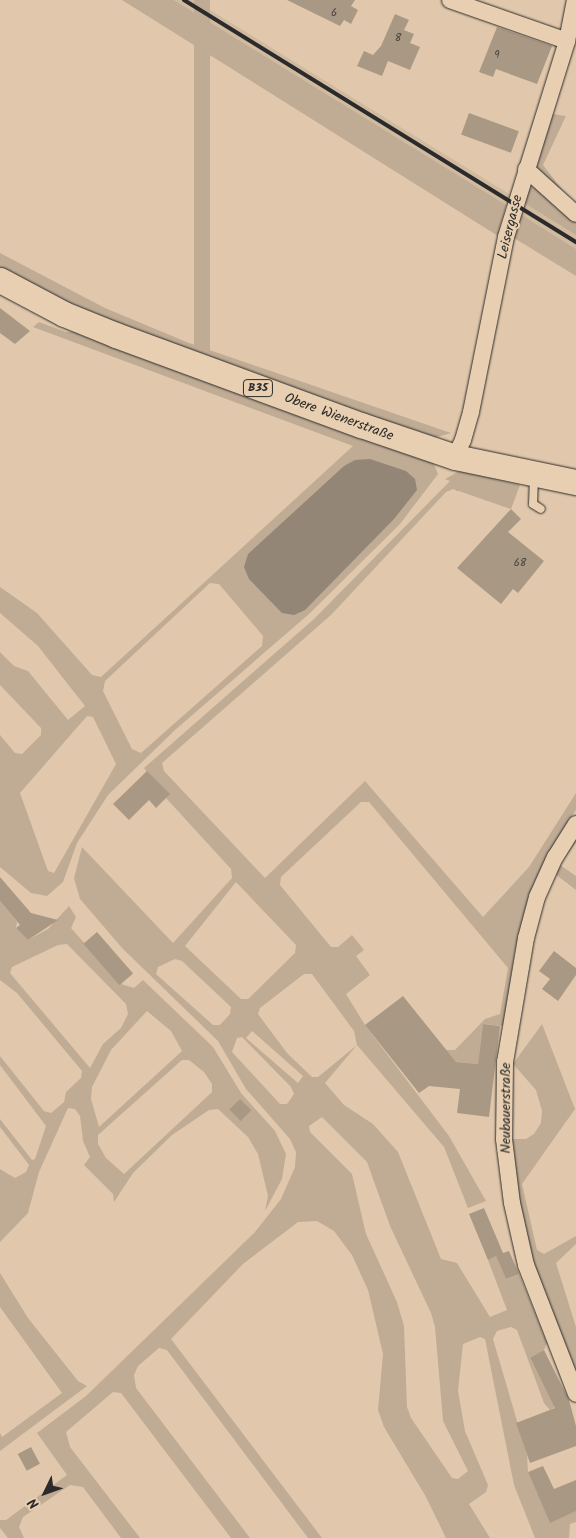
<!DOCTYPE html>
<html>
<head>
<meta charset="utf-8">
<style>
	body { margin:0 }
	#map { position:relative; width:576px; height:1538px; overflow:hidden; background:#e1c8ac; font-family:Kalam,sans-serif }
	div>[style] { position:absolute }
	.built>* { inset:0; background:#d0baa0 }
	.green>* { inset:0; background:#c0ab94; transform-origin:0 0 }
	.water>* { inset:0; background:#948676 }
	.building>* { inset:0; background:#a99883; transform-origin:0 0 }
	.roads { filter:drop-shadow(0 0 1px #2b2b2b) drop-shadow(0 0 1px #2b2b2b) }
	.lane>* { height:8px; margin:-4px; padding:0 4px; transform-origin:4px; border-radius:4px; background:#e9cfb1 }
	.street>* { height:16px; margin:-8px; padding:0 8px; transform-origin:8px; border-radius:8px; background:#e9cfb1 }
	.primary>* { height:25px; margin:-12.5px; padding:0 12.5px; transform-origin:12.5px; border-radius:12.5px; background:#e9cfb1 }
	.rail>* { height:4px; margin:-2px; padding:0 2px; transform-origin:2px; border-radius:2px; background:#2b2b2b }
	span { translate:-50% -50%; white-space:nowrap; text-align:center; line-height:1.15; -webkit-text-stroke:4px #e9cfb1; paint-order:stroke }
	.number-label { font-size:11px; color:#4a4641 }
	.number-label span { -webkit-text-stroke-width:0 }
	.shield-label span { padding:1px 4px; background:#e9cfb1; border:1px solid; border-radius:4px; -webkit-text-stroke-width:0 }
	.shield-label { font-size:12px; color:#2b2b2b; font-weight:700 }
	.street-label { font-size:14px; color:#2b2b2b }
	.north { position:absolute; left:20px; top:1468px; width:50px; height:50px; -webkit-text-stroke:4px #e9cfb1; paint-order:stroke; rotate:228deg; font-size:14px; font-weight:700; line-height:20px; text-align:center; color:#2b2b2b }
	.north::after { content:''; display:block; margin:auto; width:18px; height:22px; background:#2b2b2b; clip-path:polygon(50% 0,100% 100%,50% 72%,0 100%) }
</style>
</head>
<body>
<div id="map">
	<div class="built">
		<div style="clip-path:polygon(174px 0,194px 0,576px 235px,576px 249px)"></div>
	</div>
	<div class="green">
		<div style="clip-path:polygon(122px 0,174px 0,506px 205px,498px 236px)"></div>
		<div style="left:194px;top:0;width:16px;height:371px"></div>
		<div style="clip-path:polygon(553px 114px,566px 116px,543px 165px,567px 196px,539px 173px,537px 166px)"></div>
		<div style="clip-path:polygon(535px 186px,576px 219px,576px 235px,524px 203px,529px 188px)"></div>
		<div style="clip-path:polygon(520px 214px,576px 249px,576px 276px,514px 238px)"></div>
		<div style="clip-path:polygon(0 253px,105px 308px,189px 343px,451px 433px,434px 438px,120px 327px,0 270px)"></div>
		<div style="clip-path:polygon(evenodd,39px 322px,66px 332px,82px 331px,428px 460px,434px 464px,438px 474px,400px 524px,309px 614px,175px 730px,108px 795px,77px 843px,63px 882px,47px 896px,31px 893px,0 867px,0 735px,15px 753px,22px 754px,41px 735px,41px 728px,0 685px,0 652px,14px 666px,28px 671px,68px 720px,85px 706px,38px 646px,0 613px,0 587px,37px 613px,92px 675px,101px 677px,353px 446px,33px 327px,39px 322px,210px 583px,219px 584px,263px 636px,262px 646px,141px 753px,132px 749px,103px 691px,105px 681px,210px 583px,39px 322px,87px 716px,93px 717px,116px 764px,54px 873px,48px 871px,20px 793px,87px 716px)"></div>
		<div style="clip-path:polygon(evenodd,461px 470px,520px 485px,511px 509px,453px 489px,446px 492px,331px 615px,162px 763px,164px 771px,265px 878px,365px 781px,483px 917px,529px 867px,576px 793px,576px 810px,555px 842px,526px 911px,515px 951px,504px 1026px,483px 1024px,478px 1064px,456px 1062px,446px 1050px,455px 1050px,485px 1019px,500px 1014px,508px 968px,369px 802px,361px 802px,281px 877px,280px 885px,331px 947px,338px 947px,352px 935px,364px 950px,356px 956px,370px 975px,346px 994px,365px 1025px,449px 1136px,486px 1201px,468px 1208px,444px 1147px,357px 1045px,325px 1083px,344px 1105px,373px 1124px,398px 1152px,441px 1259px,457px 1263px,490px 1317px,507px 1310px,488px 1260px,496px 1256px,506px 1279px,519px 1274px,547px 1343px,544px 1350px,530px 1359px,555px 1407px,550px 1410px,544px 1403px,517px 1330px,511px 1327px,497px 1331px,493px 1339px,527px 1455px,528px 1472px,550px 1522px,576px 1511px,576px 1522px,570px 1524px,569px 1538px,535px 1538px,514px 1485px,485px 1339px,480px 1337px,463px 1344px,458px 1391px,465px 1431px,488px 1485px,486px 1492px,469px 1504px,490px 1538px,446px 1538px,426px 1497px,384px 1427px,378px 1410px,383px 1354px,368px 1290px,352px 1255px,334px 1231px,317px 1221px,298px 1222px,243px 1264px,171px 1339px,322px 1538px,308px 1538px,167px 1350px,159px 1348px,138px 1366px,134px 1375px,136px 1388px,250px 1538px,231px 1538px,121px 1393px,113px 1392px,66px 1432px,70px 1447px,140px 1538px,121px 1538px,83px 1487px,70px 1485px,23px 1517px,19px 1527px,24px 1538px,8px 1538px,0 1528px,0 1520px,6px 1520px,67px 1475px,37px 1433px,86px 1396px,255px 1232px,281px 1199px,295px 1167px,296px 1152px,290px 1139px,246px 1089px,218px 1041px,123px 949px,80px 899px,74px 878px,82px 847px,173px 943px,232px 878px,231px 869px,166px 798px,144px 768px,314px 619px,450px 481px,445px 479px,461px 470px,236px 882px,296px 945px,295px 953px,248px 999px,241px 999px,185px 946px,236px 882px,461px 470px,175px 959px,182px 961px,231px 1007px,230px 1014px,220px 1025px,213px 1025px,156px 974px,158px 967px,175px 959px,461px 470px,304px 974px,312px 974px,354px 1031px,357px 1045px,318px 1077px,312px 1077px,287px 1053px,258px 1014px,260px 1008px,304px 974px,461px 470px,252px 1031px,303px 1076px,298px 1083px,246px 1038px,252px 1031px,461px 470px,242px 1037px,291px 1087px,294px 1094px,287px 1104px,280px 1104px,232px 1052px,237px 1038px,242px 1037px,461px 470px,322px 1117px,367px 1162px,390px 1226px,431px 1313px,435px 1327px,443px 1421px,468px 1471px,458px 1479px,452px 1478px,411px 1418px,407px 1407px,404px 1326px,397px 1302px,366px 1234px,352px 1174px,310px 1132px,309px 1126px,322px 1117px)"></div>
		<div style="clip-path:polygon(576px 835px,576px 842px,560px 865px,576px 876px,576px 890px,555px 874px)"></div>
		<div style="clip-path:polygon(evenodd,0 901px,17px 922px,16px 928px,28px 940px,48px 929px,69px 906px,76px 917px,71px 928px,121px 984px,134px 988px,143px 980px,213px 1047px,241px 1093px,275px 1131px,286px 1154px,282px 1179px,265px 1211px,268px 1196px,258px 1154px,248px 1137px,218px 1109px,209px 1110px,172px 1135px,133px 1173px,114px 1202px,113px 1194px,84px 1165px,90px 1157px,83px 1141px,80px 1116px,75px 1109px,68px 1108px,39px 1172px,28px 1213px,0 1242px,0 1169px,15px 1178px,26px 1172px,29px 1165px,0 1127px,0 1119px,32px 1160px,35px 1159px,46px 1126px,0 1065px,0 1056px,44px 1111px,51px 1113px,64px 1102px,66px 1092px,81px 1078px,82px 1071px,17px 993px,0 980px,0 901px,67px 944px,126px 1004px,128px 1014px,121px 1028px,103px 1044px,90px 1068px,10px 973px,12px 967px,58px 945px,67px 944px,0 901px,147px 1011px,171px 1031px,182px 1051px,99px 1127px,91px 1099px,92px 1087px,111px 1050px,147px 1011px,0 901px,182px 1060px,189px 1060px,204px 1072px,212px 1084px,212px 1092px,124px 1174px,106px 1158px,98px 1144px,98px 1135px,182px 1060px)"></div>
		<div style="clip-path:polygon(542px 1024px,575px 1109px,522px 1184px,537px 1250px,544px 1254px,576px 1236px,576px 1244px,556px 1263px,576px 1327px,576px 1378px,534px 1264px,515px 1186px,512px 1139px,526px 1139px,534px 1134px,541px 1123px,542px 1111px,536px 1090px,513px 1064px)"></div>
		<div style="clip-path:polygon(0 1273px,28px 1318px,78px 1381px,87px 1386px,0 1451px,0 1433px,2px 1437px,62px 1393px,0 1307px)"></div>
	</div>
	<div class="water">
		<div style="clip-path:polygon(370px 459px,406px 471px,415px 479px,417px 490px,394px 519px,305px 610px,294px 615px,282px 613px,249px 579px,244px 567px,248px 554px,344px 466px,355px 460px)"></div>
	</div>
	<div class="building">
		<div style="clip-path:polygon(287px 0,355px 0,351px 6px,358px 10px,351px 24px,344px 20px,340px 26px)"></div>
		<div style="clip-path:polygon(395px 14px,409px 20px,404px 30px,414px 34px,410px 43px,420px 47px,410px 70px,388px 61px,382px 76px,357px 66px,364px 51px,373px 55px,381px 46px)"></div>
		<div style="clip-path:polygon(497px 27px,552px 46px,537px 84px,496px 69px,493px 77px,479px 72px)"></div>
		<div style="left:469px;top:113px;width:53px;height:23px;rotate:20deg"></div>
		<div style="clip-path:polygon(0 308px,30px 331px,15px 344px,0 333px)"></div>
		<div style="clip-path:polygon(511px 509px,521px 519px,508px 532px,544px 561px,518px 593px,513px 589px,501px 604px,457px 568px)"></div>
		<div style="clip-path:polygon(147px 771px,170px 794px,156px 808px,149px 800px,129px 820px,113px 804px)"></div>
		<div style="clip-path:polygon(0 877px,31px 913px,58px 920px,28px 940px,16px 928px,20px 925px,0 901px)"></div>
		<div style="left:97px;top:932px;width:55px;height:18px;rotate:49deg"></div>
		<div style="clip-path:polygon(554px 951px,576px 968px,576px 975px,558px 1001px,542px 989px,550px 979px,539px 971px)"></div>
		<div style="clip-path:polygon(403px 996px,456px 1062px,478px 1064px,483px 1024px,500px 1026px,489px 1117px,457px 1113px,460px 1089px,429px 1086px,419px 1093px,365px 1025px)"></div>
		<div style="left:240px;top:1099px;width:16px;height:15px;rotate:45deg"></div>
		<div style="clip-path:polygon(484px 1208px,503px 1253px,509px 1251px,519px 1274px,506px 1279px,496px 1256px,488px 1260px,469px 1214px)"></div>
		<div style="clip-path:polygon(544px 1350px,569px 1400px,576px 1426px,576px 1446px,530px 1463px,516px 1423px,555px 1408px,530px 1358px)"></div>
		<div style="left:31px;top:1447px;width:19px;height:15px;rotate:62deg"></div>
		<div style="clip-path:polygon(543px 1466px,554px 1489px,576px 1480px,576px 1511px,550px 1523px,528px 1472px)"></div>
	</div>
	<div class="roads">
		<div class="lane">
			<div style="left:534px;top:477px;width:27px;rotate:92deg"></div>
			<div style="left:533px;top:504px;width:9px;rotate:32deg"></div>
		</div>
		<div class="street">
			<div style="left:450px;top:0;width:124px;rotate:19.3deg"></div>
			<div style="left:526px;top:169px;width:67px;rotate:42deg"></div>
			<div style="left:455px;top:457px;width:19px;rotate:-65deg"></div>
			<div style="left:463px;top:440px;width:29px;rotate:-74deg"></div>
			<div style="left:471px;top:412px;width:178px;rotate:-78.7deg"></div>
			<div style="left:506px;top:237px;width:205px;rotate:-72.7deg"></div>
			<div style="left:567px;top:41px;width:42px;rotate:-79deg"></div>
			<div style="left:576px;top:824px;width:39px;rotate:122deg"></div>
			<div style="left:555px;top:857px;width:44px;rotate:114.2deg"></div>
			<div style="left:537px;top:897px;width:42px;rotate:105deg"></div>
			<div style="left:526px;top:938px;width:126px;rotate:99.6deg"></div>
			<div style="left:505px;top:1062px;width:77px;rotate:90.7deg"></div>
			<div style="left:504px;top:1139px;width:64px;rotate:82.9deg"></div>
			<div style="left:512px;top:1203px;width:64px;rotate:77.3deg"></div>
			<div style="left:526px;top:1265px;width:138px;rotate:68.8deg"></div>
		</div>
		<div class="primary">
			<div style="left:0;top:280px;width:72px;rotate:28deg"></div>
			<div style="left:64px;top:314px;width:56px;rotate:22deg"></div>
			<div style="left:116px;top:335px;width:261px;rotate:20.2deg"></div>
			<div style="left:361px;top:425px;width:99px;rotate:18.8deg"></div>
			<div style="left:455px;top:457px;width:124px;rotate:11.7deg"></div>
		</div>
	</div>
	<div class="rail">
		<div style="left:184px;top:0;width:461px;rotate:31.7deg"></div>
	</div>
	<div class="number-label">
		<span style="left:334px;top:13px">6</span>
		<span style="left:398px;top:38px">8</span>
		<span style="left:497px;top:55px">9</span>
		<span style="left:520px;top:563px">68</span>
	</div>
	<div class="shield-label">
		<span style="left:258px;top:388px">B35</span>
	</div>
	<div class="street-label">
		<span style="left:510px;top:227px;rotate:-76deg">Leisergasse</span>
		<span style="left:339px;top:417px;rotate:20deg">Obere Wienerstraße</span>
		<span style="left:506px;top:1108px;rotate:-90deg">Neubauerstraße</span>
	</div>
	<div class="north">N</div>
</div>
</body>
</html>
